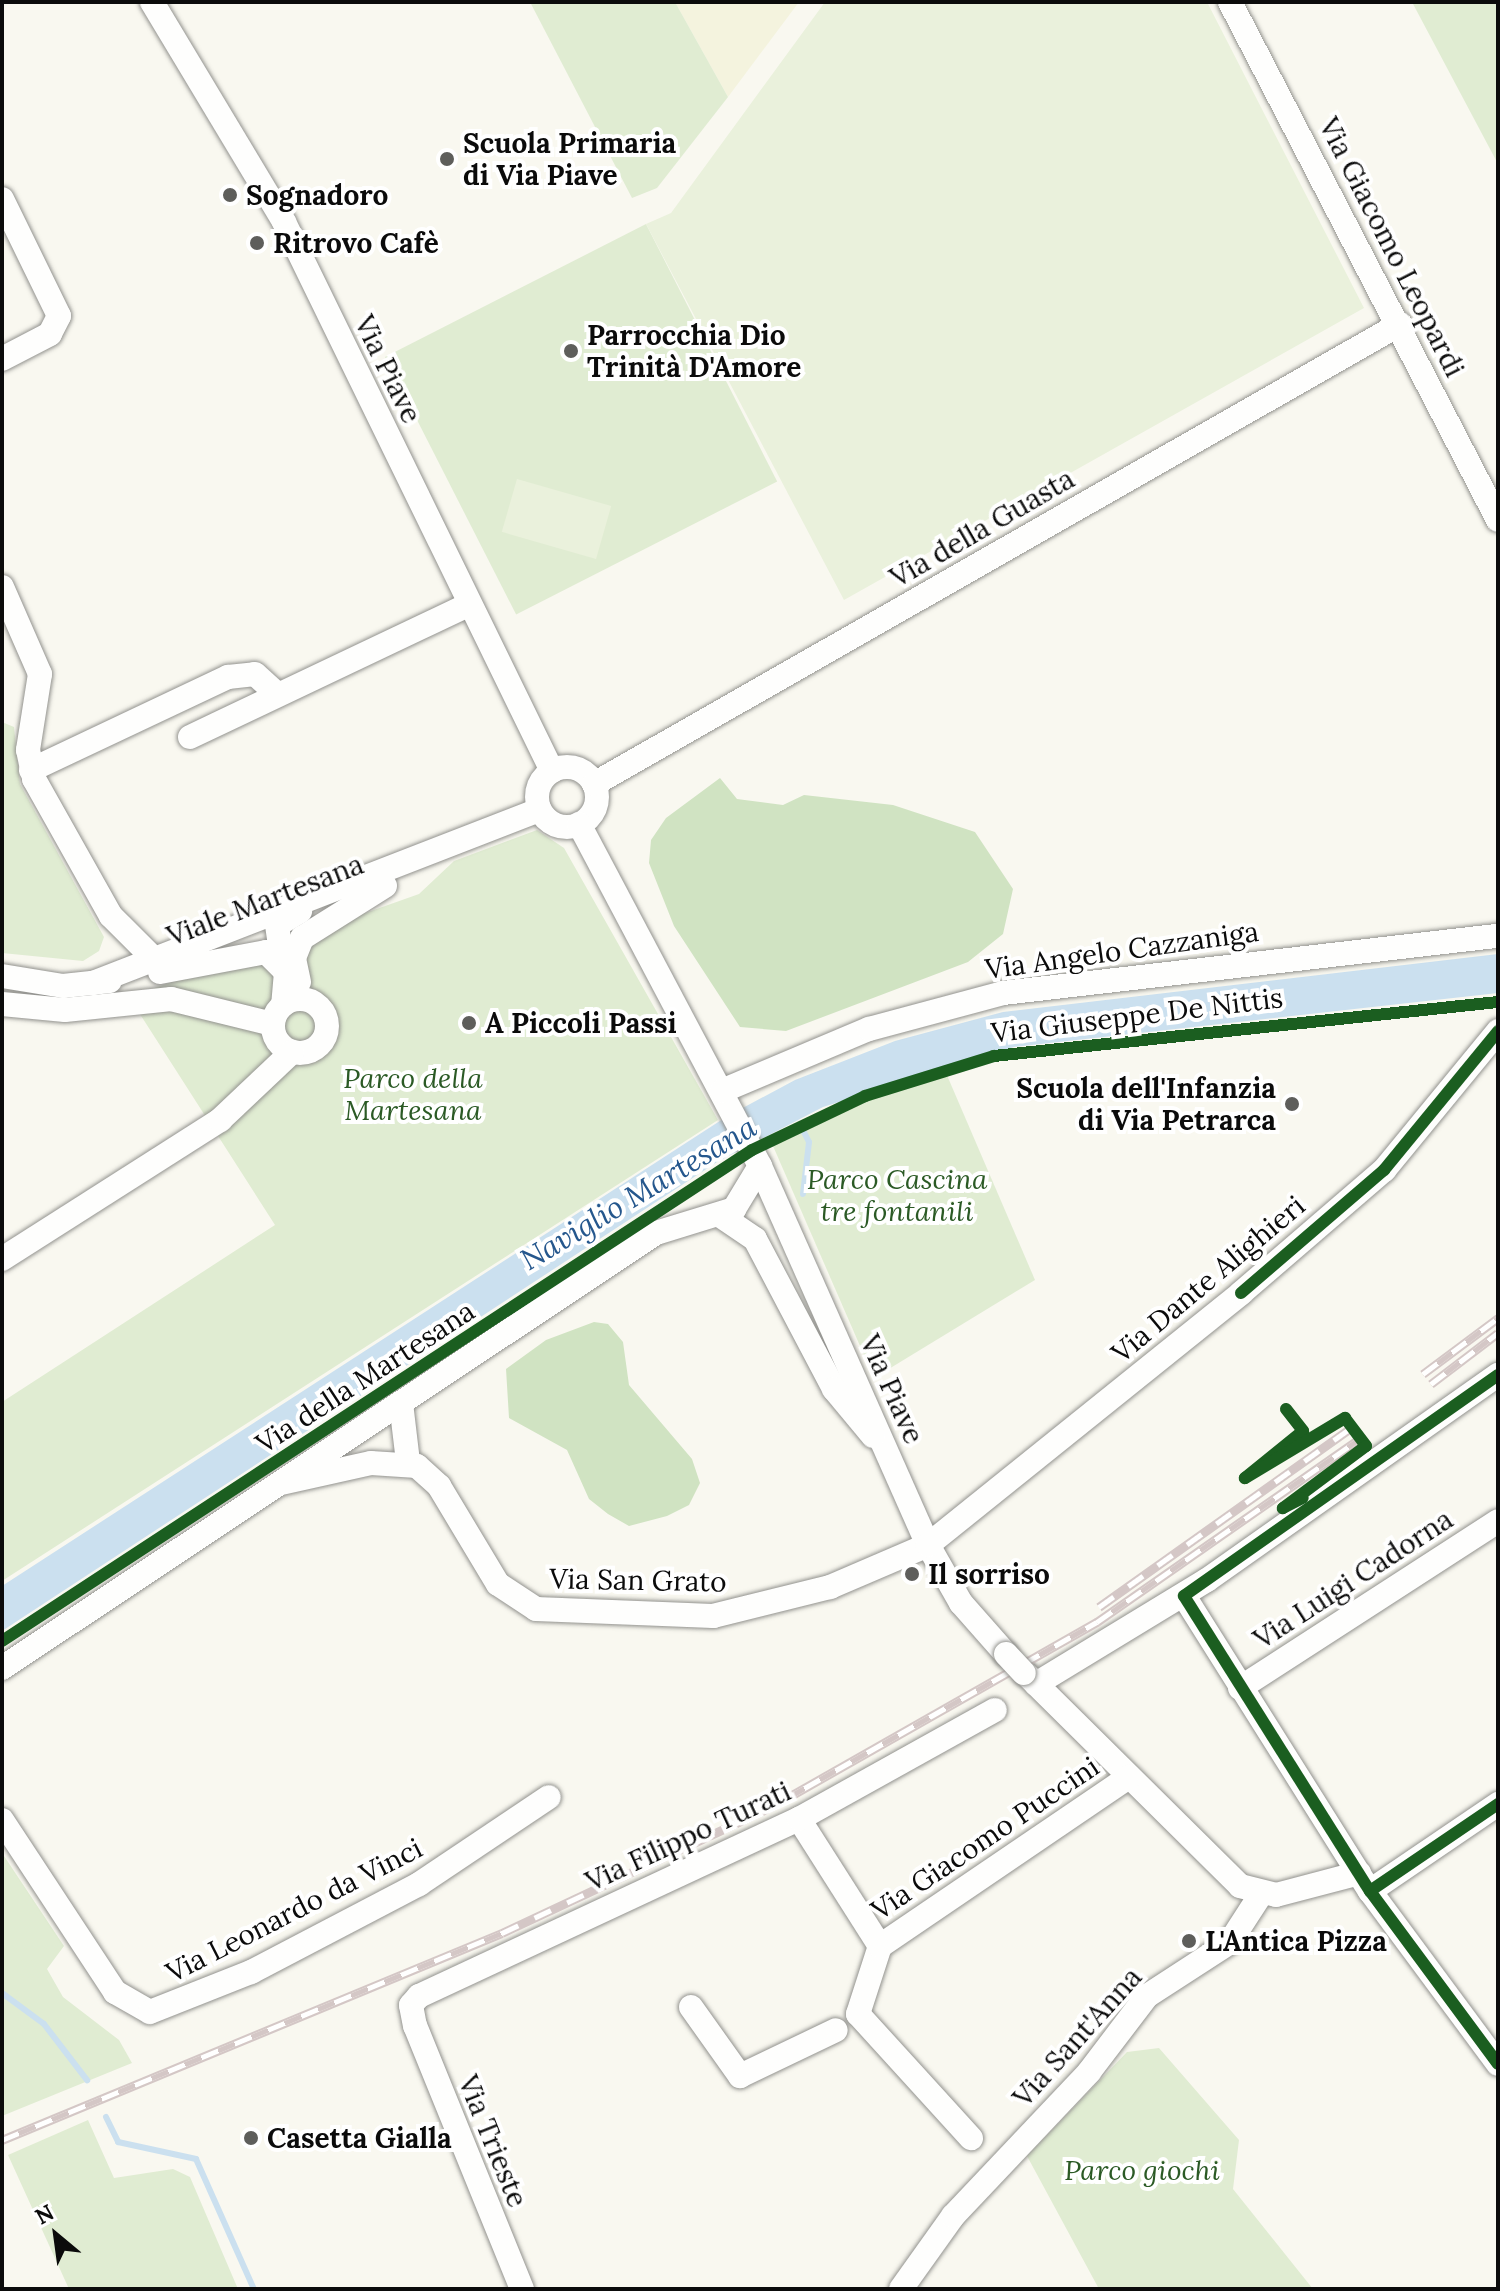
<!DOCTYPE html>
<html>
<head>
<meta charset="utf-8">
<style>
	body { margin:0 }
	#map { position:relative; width:1500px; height:2291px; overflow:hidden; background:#f9f8f0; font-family:Lora,serif }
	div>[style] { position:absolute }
	.farmland>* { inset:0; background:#f4f3de }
	.green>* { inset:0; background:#e0ecd2; transform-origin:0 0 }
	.forest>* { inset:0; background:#d0e3c2 }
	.pitch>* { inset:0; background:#eaf1dc; transform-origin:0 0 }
	.water>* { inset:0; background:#cbe0ef }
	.stream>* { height:6px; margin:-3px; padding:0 3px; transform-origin:3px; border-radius:3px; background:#cbe0ef }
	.roads { filter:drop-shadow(0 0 2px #92928e) drop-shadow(0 0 2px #92928e) }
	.minor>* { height:24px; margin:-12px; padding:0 12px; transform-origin:12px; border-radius:12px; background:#fefefd }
	.minor>.ring { margin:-12px; padding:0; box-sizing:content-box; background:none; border:24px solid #fefefd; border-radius:50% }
	.rail>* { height:9px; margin-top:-4.5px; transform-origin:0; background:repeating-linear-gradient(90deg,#fff 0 18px,#d4c7c6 0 36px); box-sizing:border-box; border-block:2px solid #d4c7c6 }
	.bridges { filter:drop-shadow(0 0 2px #92928e) drop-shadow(0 0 2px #92928e) }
	.minor-bridge>* { height:24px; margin:-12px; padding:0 12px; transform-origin:12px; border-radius:12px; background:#fefefd }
	.cycleway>* { height:12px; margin:-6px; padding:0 6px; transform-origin:6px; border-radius:6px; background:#1b5e20 }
	.dots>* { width:22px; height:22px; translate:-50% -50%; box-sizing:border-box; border:4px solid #fff; border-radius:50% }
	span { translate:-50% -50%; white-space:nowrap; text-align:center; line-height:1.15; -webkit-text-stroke:8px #fff; paint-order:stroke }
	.poi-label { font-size:28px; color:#0b0b0b; font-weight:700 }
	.left { translate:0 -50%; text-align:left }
	.right { translate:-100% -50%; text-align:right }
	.street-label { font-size:28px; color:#0b0b0b }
	.park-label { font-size:28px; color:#2b5a25; font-style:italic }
	.water-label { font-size:30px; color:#25578d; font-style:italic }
	.frame { position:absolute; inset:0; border:4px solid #0b0b0b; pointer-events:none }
	.north { position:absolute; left:16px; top:2195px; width:80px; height:80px; -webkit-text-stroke:6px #fff; paint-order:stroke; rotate:331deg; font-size:22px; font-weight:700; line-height:32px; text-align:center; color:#0b0b0b }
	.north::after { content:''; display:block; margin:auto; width:28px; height:36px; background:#0b0b0b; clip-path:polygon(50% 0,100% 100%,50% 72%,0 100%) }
</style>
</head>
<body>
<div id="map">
	<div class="farmland">
		<div style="clip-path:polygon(675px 2px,799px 2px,728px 97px)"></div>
	</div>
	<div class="green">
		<div style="clip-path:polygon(530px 2px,675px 2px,728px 97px,657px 188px,632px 198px)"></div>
		<div style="clip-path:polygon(1412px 2px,1498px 2px,1498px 164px)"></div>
		<div style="left:646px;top:224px;width:289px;height:293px;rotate:63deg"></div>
		<div style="clip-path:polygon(2px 722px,14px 727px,20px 784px,104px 937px,99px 951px,83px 961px,2px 953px)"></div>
		<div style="clip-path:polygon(537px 830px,564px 848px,718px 1120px,2px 1581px,2px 1402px,275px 1225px,129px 997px,419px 894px,454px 861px)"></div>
		<div style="clip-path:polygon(946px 1073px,1035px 1280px,874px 1378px,773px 1146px,867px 1101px)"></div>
		<div style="clip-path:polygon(2px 1853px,64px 1946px,47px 1969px,63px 1997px,119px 2040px,132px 2063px,2px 2116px)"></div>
		<div style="clip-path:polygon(1159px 2048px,1239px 2140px,1233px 2189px,1313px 2289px,1099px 2289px,1027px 2156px,1127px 2052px)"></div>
		<div style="clip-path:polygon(88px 2120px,114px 2178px,173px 2169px,190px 2177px,238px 2289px,69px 2289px,8px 2155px)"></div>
	</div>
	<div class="forest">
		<div style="clip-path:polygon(720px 778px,737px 799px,783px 805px,804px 795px,893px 805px,975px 832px,1013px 889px,1003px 934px,968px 962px,786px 1031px,740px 1027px,674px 926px,649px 863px,651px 840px,666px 818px)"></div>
		<div style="clip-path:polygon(594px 1322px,608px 1324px,623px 1342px,629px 1385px,692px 1459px,700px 1483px,689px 1505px,667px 1516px,629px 1526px,608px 1514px,589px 1499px,567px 1450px,509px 1418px,506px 1369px,546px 1340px)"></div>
	</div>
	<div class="pitch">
		<div style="clip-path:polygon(825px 2px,1207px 2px,1364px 308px,844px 600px,646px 224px,671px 213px)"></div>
		<div style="left:517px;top:479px;width:98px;height:55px;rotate:16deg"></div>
	</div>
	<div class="water">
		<div style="clip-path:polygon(1498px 954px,1498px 993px,1014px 1047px,823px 1107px,717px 1162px,2px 1631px,2px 1586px,726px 1117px,795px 1080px,895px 1041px,1003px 1012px)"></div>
	</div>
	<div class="stream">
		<div style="left:803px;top:1194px;width:52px;rotate:-83.4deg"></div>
		<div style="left:809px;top:1142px;width:13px;rotate:-117deg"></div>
		<div style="left:2px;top:1993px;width:52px;rotate:36.4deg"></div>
		<div style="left:44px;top:2024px;width:71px;rotate:52.5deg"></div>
		<div style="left:106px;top:2117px;width:28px;rotate:64deg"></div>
		<div style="left:118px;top:2142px;width:80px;rotate:12.3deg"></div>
		<div style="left:196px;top:2159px;width:142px;rotate:66deg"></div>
	</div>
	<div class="roads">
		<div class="minor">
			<div style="left:152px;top:2px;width:257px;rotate:59deg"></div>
			<div style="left:284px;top:222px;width:611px;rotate:63.98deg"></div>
			<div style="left:1230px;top:2px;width:583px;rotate:62.64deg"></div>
			<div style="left:2px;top:199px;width:130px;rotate:64deg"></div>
			<div style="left:59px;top:316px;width:20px;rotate:117deg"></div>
			<div style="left:50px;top:334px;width:54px;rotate:152.5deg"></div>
			<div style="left:2px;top:587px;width:95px;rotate:66.4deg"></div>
			<div style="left:40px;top:674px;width:77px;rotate:99deg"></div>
			<div style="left:28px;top:750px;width:30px;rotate:78deg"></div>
			<div style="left:34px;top:779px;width:157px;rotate:60.7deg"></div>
			<div style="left:111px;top:916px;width:62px;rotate:45deg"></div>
			<div style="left:190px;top:737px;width:308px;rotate:-25.4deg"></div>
			<div class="ring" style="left:537px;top:767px;width:36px;height:36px"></div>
			<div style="left:31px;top:770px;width:218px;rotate:-25.3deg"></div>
			<div style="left:228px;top:677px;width:27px;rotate:-6deg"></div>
			<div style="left:255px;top:674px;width:27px;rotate:42deg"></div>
			<div style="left:594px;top:784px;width:928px;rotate:-29.71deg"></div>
			<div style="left:579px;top:824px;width:387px;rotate:62.1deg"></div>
			<div style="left:760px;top:1166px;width:415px;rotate:66.1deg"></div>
			<div style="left:928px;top:1545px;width:67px;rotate:60.4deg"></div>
			<div style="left:961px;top:1603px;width:68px;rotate:48.6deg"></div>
			<div style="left:283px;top:966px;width:41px;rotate:-98.3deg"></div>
			<div style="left:277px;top:925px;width:27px;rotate:-31deg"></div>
			<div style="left:160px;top:972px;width:108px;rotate:-10.7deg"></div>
			<div style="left:266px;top:952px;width:28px;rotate:45deg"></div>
			<div style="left:286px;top:972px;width:33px;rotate:95deg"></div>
			<div style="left:2px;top:976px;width:62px;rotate:9.3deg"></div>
			<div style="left:63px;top:986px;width:47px;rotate:-6.1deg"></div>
			<div style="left:299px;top:982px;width:25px;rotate:-102deg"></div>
			<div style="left:294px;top:958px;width:22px;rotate:-68deg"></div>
			<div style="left:302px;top:938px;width:98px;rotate:-32.1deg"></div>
			<div style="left:93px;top:983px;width:479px;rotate:-21.2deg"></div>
			<div class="ring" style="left:273px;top:999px;width:30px;height:30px"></div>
			<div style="left:2px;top:1004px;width:63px;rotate:5.4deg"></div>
			<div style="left:65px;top:1010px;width:107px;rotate:-5.9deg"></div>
			<div style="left:171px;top:999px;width:105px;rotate:13.8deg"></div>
			<div style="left:722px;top:1091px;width:160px;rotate:-22.9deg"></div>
			<div style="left:869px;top:1029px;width:139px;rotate:-15deg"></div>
			<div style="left:1003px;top:993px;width:498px;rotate:-6.6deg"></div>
			<div style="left:721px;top:1216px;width:41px;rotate:34.1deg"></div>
			<div style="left:755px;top:1239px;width:170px;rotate:62.2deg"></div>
			<div style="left:834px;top:1389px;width:61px;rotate:50.3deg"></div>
			<div style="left:2px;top:1259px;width:259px;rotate:-32.5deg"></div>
			<div style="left:220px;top:1120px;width:99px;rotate:-43.4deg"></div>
			<div style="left:401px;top:1403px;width:59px;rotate:83.2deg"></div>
			<div style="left:281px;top:1483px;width:92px;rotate:-12.5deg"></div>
			<div style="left:371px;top:1463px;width:46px;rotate:3.7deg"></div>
			<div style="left:417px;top:1466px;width:30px;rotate:42deg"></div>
			<div style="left:439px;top:1486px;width:114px;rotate:59deg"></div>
			<div style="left:498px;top:1584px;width:45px;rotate:33.3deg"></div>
			<div style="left:536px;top:1609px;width:177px;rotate:2.3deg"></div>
			<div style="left:713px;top:1616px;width:121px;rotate:-13.9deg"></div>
			<div style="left:830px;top:1587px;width:107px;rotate:-23.2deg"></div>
			<div style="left:928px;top:1545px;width:402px;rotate:-38.8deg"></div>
			<div style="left:1241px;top:1293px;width:189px;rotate:-40.7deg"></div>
			<div style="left:1384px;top:1170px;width:180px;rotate:-50.6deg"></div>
			<div style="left:1184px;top:1596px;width:349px;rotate:57.8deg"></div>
			<div style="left:1370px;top:1891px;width:215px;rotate:53.5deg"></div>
			<div style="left:2px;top:1668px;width:785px;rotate:-33.63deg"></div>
			<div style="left:656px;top:1233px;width:82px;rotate:-17.1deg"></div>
			<div style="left:734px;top:1209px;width:50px;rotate:-58.8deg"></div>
			<div style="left:1026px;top:1674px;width:301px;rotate:44.7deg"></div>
			<div style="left:1240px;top:1886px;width:37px;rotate:14deg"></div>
			<div style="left:1276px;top:1895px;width:86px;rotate:-14.8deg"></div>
			<div style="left:1036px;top:1684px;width:200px;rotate:-31.3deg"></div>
			<div style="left:1207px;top:1580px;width:356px;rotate:-35.2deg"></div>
			<div style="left:1240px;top:1688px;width:307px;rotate:-32.9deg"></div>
			<div style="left:799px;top:1819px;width:151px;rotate:57.5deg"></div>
			<div style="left:2px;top:1820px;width:206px;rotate:56.7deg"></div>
			<div style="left:115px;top:1992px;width:40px;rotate:29.7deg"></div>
			<div style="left:150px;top:2012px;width:109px;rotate:-21.6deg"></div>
			<div style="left:251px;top:1972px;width:190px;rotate:-27.6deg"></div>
			<div style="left:419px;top:1884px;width:156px;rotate:-33.8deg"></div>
			<div style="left:1370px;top:1891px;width:155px;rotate:-34.2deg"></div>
			<div style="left:691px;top:2007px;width:85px;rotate:54.6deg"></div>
			<div style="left:740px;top:2076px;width:106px;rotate:-25.6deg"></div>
			<div style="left:858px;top:2014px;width:71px;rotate:-72.1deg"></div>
			<div style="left:880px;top:1946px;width:301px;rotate:-34.2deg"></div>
			<div style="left:858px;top:2014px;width:168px;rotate:47.7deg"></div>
			<div style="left:522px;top:2289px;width:284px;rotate:-112.1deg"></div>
			<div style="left:415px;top:2026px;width:21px;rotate:-101deg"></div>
			<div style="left:411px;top:2005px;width:12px;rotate:-48deg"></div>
			<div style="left:419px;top:1996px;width:419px;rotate:-25deg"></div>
			<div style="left:799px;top:1819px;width:224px;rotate:-29.1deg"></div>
			<div style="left:901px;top:2289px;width:90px;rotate:-54.5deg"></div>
			<div style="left:953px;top:2216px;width:198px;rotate:-46.6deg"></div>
			<div style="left:1089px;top:2072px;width:96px;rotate:-52.7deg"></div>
			<div style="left:1147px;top:1996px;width:99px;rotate:-33deg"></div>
			<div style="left:1230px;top:1942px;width:57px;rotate:-57.1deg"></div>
		</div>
	</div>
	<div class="rail">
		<div style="left:1423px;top:1374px;width:94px;rotate:-36.7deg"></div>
		<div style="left:1431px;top:1384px;width:84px;rotate:-37.3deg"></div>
		<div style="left:1099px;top:1607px;width:305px;rotate:-35.4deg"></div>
		<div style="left:2px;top:2140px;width:541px;rotate:-22.49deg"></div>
		<div style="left:502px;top:1933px;width:299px;rotate:-25.1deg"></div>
		<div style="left:773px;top:1806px;width:373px;rotate:-29.6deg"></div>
		<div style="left:1097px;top:1622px;width:316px;rotate:-34.9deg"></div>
	</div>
	<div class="bridges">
		<div class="minor-bridge">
			<div style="left:1006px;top:1654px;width:26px;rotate:47deg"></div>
		</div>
	</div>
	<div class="cycleway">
		<div style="left:1241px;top:1293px;width:189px;rotate:-40.7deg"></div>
		<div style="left:1384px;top:1170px;width:180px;rotate:-50.6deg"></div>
		<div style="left:1498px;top:1375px;width:384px;rotate:144.9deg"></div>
		<div style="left:1184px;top:1596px;width:349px;rotate:57.8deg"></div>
		<div style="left:1370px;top:1891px;width:215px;rotate:53.5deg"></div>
		<div style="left:1286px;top:1409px;width:28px;rotate:52deg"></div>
		<div style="left:1303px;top:1431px;width:75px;rotate:141deg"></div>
		<div style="left:1245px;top:1478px;width:117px;rotate:-31deg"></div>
		<div style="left:1345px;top:1418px;width:35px;rotate:53deg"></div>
		<div style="left:1366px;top:1446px;width:104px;rotate:143.2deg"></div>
		<div style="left:1283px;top:1508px;width:22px;rotate:-27deg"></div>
		<div style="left:2px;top:1641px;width:896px;rotate:-33.21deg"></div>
		<div style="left:752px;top:1150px;width:125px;rotate:-25.5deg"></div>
		<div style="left:865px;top:1096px;width:135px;rotate:-17.2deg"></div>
		<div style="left:994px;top:1056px;width:507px;rotate:-6.12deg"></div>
		<div style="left:1370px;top:1891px;width:155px;rotate:-34.2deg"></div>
	</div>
	<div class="dots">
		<div style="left:447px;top:159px;background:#5e5e5b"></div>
		<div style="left:230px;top:195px;background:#5e5e5b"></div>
		<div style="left:257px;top:243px;background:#5e5e5b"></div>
		<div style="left:571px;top:351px;background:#5e5e5b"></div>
		<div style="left:469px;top:1023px;background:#5e5e5b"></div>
		<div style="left:1292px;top:1104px;background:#5e5e5b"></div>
		<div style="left:912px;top:1574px;background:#5e5e5b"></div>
		<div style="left:1189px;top:1941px;background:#5e5e5b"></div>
		<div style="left:251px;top:2138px;background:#5e5e5b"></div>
	</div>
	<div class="poi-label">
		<span class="left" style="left:463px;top:159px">Scuola Primaria<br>di Via Piave</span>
		<span class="left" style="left:246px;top:195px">Sognadoro</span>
		<span class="left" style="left:273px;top:243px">Ritrovo Cafè</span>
		<span class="left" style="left:587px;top:351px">Parrocchia Dio<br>Trinità D'Amore</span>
		<span class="left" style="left:485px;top:1023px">A Piccoli Passi</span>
		<span class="right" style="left:1276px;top:1104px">Scuola dell'Infanzia<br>di Via Petrarca</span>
		<span class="left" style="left:928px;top:1574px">Il sorriso</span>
		<span class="left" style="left:1205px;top:1941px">L'Antica Pizza</span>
		<span class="left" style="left:267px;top:2138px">Casetta Gialla</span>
	</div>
	<div class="street-label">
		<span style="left:1392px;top:247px;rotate:63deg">Via Giacomo Leopardi</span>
		<span style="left:388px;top:369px;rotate:64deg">Via Piave</span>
		<span style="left:982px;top:528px;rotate:-30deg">Via della Guasta</span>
		<span style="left:265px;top:900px;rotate:-21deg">Viale Martesana</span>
		<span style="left:1122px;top:950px;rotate:-8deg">Via Angelo Cazzaniga</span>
		<span style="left:1137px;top:1015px;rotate:-7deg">Via Giuseppe De Nittis</span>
		<span style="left:1208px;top:1279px;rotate:-40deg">Via Dante Alighieri</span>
		<span style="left:365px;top:1377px;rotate:-33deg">Via della Martesana</span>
		<span style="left:892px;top:1389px;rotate:66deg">Via Piave</span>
		<span style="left:1353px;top:1579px;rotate:-33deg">Via Luigi Cadorna</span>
		<span style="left:638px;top:1580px;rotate:1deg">Via San Grato</span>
		<span style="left:688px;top:1836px;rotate:-25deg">Via Filippo Turati</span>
		<span style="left:985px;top:1838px;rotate:-34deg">Via Giacomo Puccini</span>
		<span style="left:294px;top:1910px;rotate:-27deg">Via Leonardo da Vinci</span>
		<span style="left:1077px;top:2037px;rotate:-48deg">Via Sant'Anna</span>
		<span style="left:493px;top:2141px;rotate:68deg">Via Trieste</span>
	</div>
	<div class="park-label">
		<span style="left:413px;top:1094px">Parco della<br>Martesana</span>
		<span style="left:897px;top:1195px">Parco Cascina<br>tre fontanili</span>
		<span style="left:1142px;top:2170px">Parco giochi</span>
	</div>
	<div class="water-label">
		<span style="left:638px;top:1193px;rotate:-31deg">Naviglio Martesana</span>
	</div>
	<div class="frame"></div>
	<div class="north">N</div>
</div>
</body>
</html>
